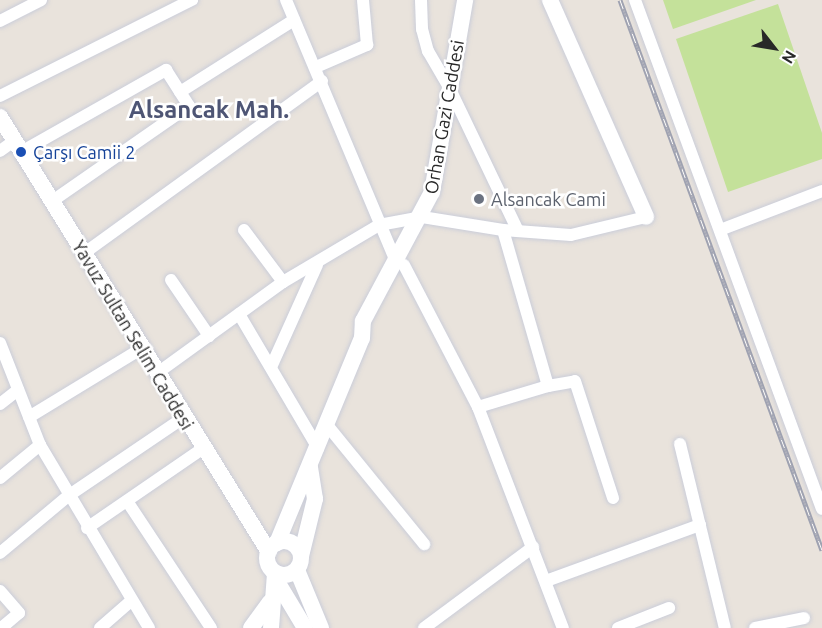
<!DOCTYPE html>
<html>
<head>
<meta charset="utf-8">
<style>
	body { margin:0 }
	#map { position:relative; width:822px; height:628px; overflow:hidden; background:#e9e3dc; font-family:Ubuntu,sans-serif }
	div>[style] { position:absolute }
	.pitch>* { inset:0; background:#c4e19a }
	.roads { filter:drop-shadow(0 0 2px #cacdd9) drop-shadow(0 0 2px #cacdd9) }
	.street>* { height:12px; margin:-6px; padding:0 6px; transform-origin:6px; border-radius:6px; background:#fff }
	.secondary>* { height:16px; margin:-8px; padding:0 8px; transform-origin:8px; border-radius:8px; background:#fff }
	.secondary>.ring { margin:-8px; padding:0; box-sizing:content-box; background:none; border:16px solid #fff; border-radius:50% }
	.rail>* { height:5px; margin-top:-2.5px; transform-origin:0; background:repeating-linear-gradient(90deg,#fff 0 9px,#9fa2b1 0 18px); box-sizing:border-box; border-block:2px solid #9fa2b1 }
	.dots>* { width:16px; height:16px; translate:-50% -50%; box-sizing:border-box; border:3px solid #fff; border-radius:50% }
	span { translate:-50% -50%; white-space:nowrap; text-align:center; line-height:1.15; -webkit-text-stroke:5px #fff; paint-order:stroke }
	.street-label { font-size:18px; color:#282828 }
	.transit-label { font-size:18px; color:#164399 }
	.left { translate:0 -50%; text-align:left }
	.worship-label { font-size:18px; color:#5b616d }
	.district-label { font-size:24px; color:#4e5574; font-weight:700 }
	.north { position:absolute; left:744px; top:18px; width:60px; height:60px; -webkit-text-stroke:4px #fff; paint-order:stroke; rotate:121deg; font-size:16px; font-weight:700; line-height:24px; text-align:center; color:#282828 }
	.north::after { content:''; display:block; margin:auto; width:21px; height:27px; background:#282828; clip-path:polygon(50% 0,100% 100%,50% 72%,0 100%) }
</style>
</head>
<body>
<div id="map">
	<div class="pitch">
		<div style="clip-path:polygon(663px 0,756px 0,673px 29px)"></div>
		<div style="clip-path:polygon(778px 4px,822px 133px,822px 159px,728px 192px,676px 39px)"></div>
	</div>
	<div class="roads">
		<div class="street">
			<div style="left:286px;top:0;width:281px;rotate:67.2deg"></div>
			<div style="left:421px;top:0;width:29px;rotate:88deg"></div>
			<div style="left:422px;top:29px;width:23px;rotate:75deg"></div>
			<div style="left:428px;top:51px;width:44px;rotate:59.9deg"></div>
			<div style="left:450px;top:89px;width:157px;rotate:64.4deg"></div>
			<div style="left:635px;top:0;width:542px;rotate:69.83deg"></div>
			<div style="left:0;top:21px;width:46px;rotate:-27.1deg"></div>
			<div style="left:316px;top:67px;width:56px;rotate:-23.3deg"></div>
			<div style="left:367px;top:45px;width:45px;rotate:-95.1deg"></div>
			<div style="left:180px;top:92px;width:135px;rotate:-32.3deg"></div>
			<div style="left:0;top:96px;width:215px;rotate:-26.6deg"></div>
			<div style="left:0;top:151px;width:17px;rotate:-36deg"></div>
			<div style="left:21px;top:152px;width:167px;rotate:-29.5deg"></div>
			<div style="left:166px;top:70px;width:43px;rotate:57.4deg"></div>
			<div style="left:189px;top:106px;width:168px;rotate:145.2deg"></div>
			<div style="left:244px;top:230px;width:65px;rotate:53.1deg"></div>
			<div style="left:720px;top:230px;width:109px;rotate:-20.9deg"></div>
			<div style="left:83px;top:254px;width:295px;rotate:-35.9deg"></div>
			<div style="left:404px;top:265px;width:160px;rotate:62.5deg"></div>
			<div style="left:478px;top:407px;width:237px;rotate:69deg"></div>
			<div style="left:171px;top:280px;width:68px;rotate:55.8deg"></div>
			<div style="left:239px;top:314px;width:156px;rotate:59.5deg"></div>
			<div style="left:0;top:343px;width:110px;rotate:68.6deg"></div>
			<div style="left:40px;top:445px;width:213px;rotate:59.2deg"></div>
			<div style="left:272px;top:365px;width:110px;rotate:-65.8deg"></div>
			<div style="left:156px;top:374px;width:157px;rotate:-35.9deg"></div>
			<div style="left:283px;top:282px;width:112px;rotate:-30.7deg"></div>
			<div style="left:379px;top:225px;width:44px;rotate:-10.5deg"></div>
			<div style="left:422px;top:217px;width:82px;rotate:9.1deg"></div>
			<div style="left:503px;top:230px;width:68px;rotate:4.2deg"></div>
			<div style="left:571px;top:235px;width:77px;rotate:-13.5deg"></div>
			<div style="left:548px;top:386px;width:27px;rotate:-10deg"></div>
			<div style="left:575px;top:381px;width:123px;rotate:72deg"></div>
			<div style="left:0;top:404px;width:23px;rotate:-38deg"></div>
			<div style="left:478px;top:407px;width:73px;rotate:-16.7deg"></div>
			<div style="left:548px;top:386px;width:162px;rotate:-106.1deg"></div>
			<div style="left:29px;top:417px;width:131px;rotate:-31.3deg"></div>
			<div style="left:327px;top:425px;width:154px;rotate:50.8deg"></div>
			<div style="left:680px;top:444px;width:189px;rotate:76.3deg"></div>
			<div style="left:0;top:478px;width:52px;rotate:-39.5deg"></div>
			<div style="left:127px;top:501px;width:152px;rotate:56.5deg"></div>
			<div style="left:87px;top:528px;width:140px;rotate:-34.5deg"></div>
			<div style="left:0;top:553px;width:89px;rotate:-40deg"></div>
			<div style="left:68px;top:496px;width:139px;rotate:-34.1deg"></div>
			<div style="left:546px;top:581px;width:164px;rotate:-20deg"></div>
			<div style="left:0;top:591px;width:29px;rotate:49deg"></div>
			<div style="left:19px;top:613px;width:23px;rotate:140deg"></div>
			<div style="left:100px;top:628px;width:41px;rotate:-41.1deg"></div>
			<div style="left:424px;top:628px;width:136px;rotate:-36.6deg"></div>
			<div style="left:618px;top:628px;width:55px;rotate:-21.4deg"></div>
			<div style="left:755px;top:628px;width:50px;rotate:-11.5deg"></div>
		</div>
		<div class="secondary">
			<div style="left:550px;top:0;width:237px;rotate:66.1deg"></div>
			<div style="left:0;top:117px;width:511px;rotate:58.27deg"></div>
			<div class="ring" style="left:267px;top:541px;width:18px;height:18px"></div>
			<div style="left:277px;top:543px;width:222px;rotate:-67.5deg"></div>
			<div style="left:362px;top:338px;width:17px;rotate:-87deg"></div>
			<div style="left:363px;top:321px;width:146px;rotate:-61.9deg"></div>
			<div style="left:432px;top:192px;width:195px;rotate:-80.2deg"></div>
			<div style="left:301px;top:556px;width:59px;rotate:-76.2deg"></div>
			<div style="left:315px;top:499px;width:33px;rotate:-99deg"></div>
			<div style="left:297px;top:570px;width:63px;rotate:67.5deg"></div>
			<div style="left:278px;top:574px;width:9px;rotate:90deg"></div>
			<div style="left:278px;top:583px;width:52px;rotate:59deg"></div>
			<div style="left:251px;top:628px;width:32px;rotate:-54deg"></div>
			<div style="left:271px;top:628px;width:55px;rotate:-85.8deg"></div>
		</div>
	</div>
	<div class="rail">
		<div style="left:620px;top:0;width:586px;rotate:69.83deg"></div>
	</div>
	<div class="dots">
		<div style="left:21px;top:152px;background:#1a4fb4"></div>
		<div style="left:479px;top:199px;background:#6b7280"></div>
	</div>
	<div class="street-label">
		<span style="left:444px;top:117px;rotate:-80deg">Orhan Gazi Caddesi</span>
		<span style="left:133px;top:335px;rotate:59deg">Yavuz Sultan Selim Caddesi</span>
	</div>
	<div class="transit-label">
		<span class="left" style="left:33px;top:152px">Çarşı Camii 2</span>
	</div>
	<div class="worship-label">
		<span class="left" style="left:491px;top:199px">Alsancak Cami</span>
	</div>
	<div class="district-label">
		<span style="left:209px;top:110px">Alsancak Mah.</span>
	</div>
	<div class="north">N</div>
</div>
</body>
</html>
